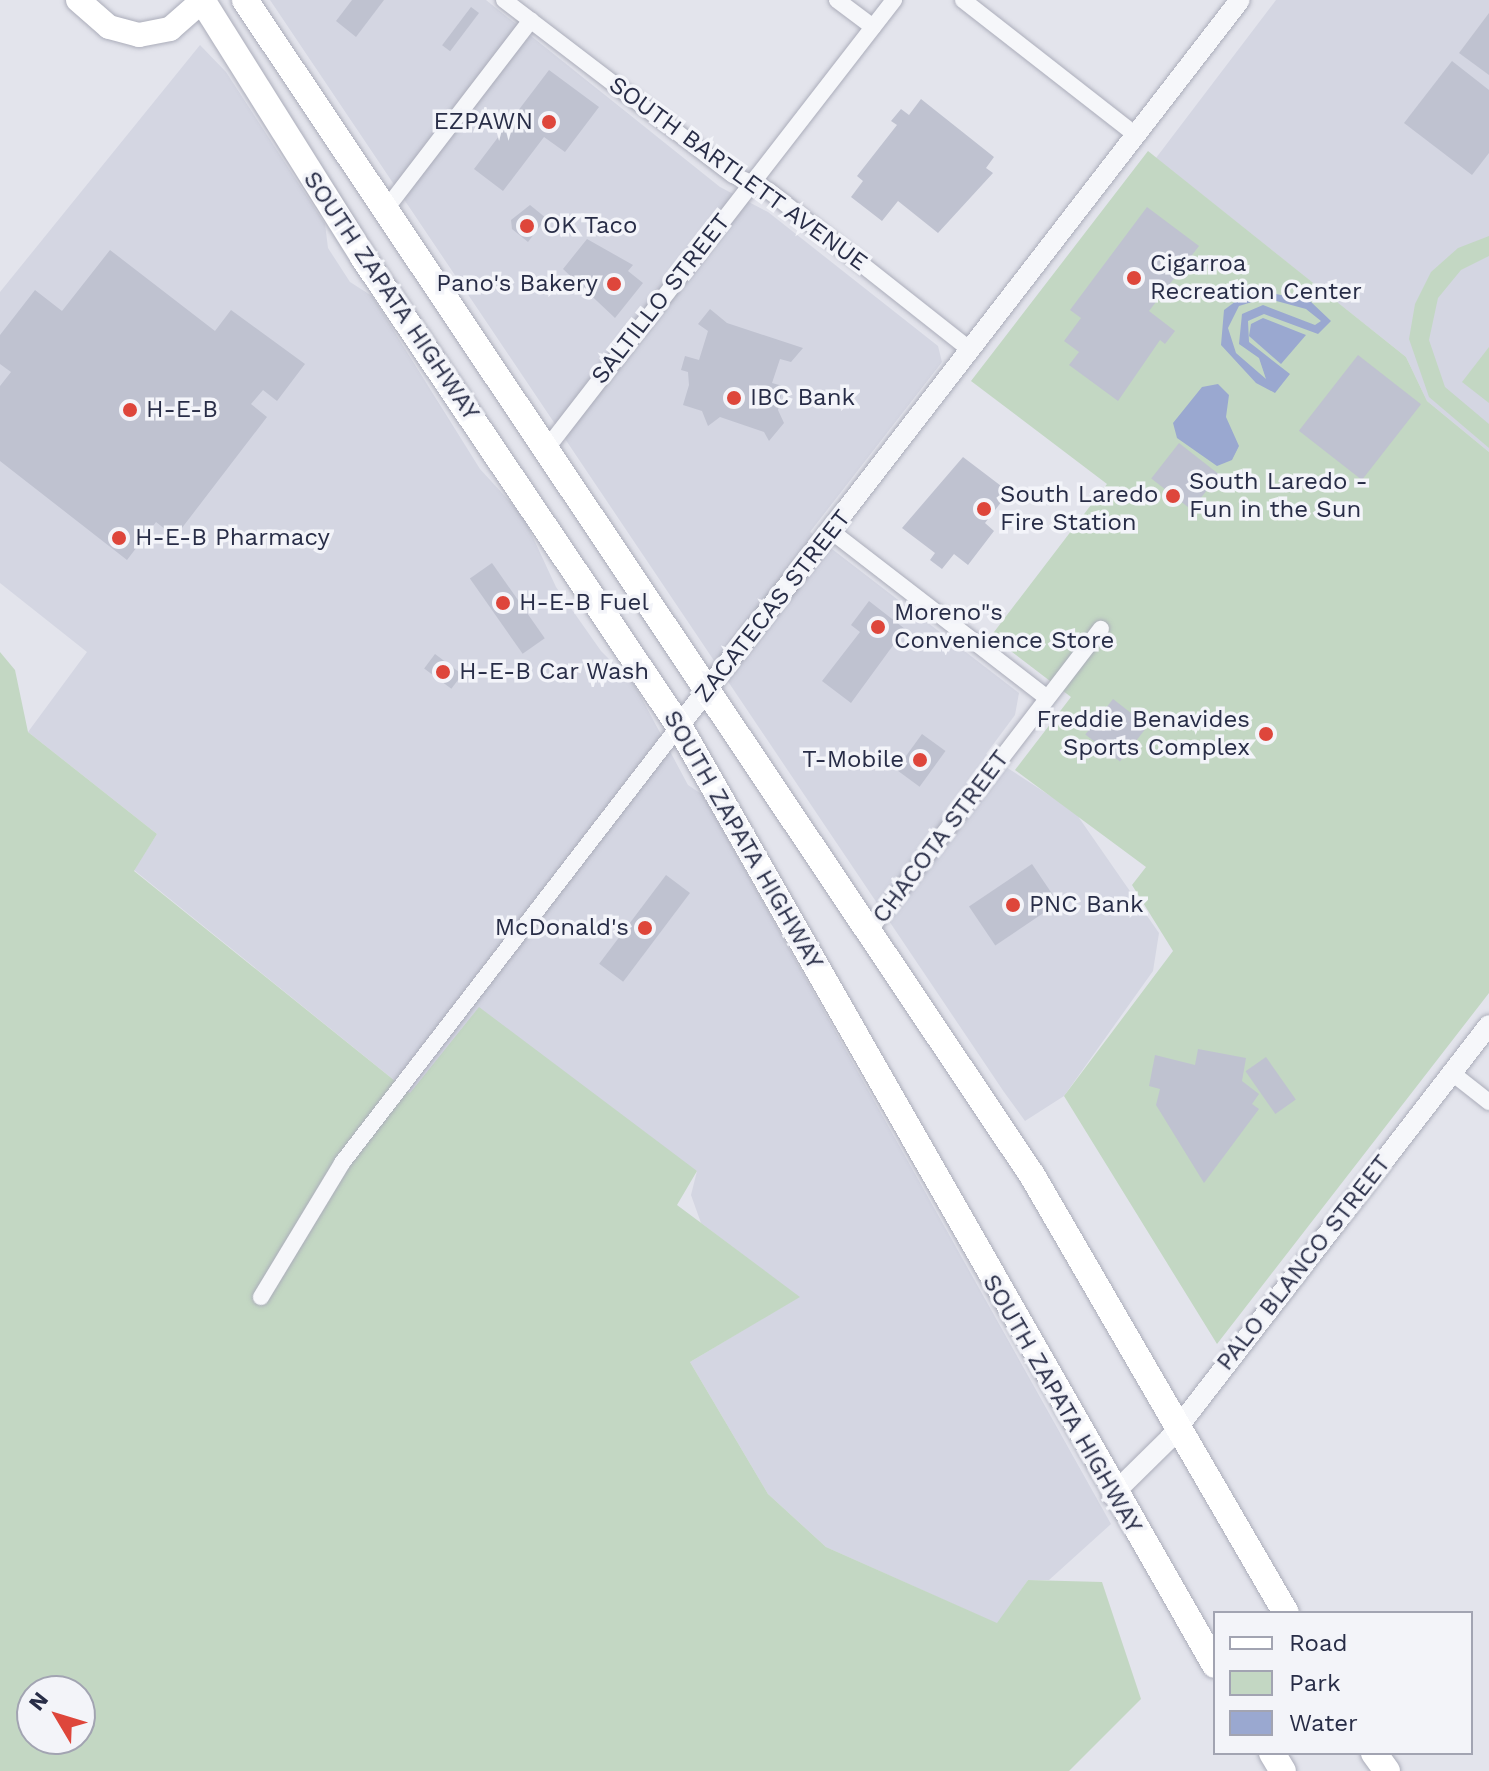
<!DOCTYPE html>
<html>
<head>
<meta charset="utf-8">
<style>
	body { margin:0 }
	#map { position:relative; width:1489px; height:1771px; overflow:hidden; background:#e3e4ec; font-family:"Work Sans",sans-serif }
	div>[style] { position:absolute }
	.built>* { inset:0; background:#d4d6e2 }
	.green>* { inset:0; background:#c3d7c3 }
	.water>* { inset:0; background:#9aa8d0 }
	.building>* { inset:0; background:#bfc2d0; transform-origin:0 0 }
	.roads { filter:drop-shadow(0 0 2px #abadba) drop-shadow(0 0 2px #abadba) }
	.minor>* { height:16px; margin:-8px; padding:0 8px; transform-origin:8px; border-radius:8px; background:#f6f7fa }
	.tertiary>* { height:20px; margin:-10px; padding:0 10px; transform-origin:10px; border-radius:10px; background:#f6f7fa }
	.secondary>* { height:24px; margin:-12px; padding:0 12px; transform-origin:12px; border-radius:12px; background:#fff }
	.primary>* { height:26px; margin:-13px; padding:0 13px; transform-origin:13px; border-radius:13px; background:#fff }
	.dots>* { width:22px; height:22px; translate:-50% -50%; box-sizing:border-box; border:4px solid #f3f4f9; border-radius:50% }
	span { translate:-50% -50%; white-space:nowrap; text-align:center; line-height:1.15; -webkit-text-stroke:7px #f3f4f9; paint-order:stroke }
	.poi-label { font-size:24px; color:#282d47 }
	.right { translate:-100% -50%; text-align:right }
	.left { translate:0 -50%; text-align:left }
	.street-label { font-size:24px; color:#282d47 }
	.legend { position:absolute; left:1213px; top:1611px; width:260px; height:144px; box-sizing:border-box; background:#f3f4f9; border:2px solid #a2a4b2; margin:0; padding:10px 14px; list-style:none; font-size:24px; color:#282d47 }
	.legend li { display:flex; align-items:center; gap:16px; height:40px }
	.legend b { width:40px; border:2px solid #a2a4b2 }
	.north { position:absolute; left:16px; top:1675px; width:80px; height:80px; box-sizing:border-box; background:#f3f4f9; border:2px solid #a2a4b2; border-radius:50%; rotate:308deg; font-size:22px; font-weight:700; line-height:32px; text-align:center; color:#282d47 }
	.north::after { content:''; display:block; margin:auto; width:28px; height:36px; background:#de463b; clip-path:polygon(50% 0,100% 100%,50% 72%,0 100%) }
</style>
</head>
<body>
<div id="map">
	<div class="built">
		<div style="clip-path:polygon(270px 0,486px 0,720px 187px,768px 212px,938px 346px,942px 362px,810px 532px,1019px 693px,1015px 715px,986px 754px,1075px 812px,1159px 933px,1153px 971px,1064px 1096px,1025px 1121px,1004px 1092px)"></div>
		<div style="clip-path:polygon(1276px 0,1489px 0,1489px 452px,1427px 401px,1406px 357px,1156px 158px)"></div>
		<div style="clip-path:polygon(200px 45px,226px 72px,325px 224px,328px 248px,350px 282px,372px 296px,480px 469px,523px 516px,556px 587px,601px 651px,634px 684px,688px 785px,703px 795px,1111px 1524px,1049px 1580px,1028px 1580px,998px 1624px,826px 1547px,768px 1494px,690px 1362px,799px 1297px,701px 1223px,691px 1195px,697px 1171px,410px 1093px,134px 870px,157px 834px,28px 732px,87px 652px,0 583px,0 292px)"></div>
	</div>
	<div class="green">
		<div style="clip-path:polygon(1148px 151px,1406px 357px,1427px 401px,1489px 452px,1489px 993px,1217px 1344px,1064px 1096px,1173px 951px,1132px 885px,1146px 867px,1015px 770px,1071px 697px,991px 636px,1107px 484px,971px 381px)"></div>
		<div style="clip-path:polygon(1489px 236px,1489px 256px,1461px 270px,1438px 298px,1429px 340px,1445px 387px,1489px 424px,1489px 448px,1429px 397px,1409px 339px,1415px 304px,1431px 272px,1458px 248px)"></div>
		<div style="clip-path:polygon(1489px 347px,1489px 403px,1462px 382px)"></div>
		<div style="clip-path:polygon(evenodd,0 652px,15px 670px,28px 732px,157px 834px,134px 871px,410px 1093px,479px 1007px,697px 1171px,677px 1205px,800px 1297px,690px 1362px,768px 1494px,826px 1547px,997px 1623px,1028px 1580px,1102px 1582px,1141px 1699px,1069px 1771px,0 1771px,0 652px,32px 1691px,80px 1691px,80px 1739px,32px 1739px,32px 1691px)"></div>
	</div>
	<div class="water">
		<div style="clip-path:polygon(evenodd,1252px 289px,1310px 301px,1331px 321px,1318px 334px,1264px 314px,1248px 321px,1249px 342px,1290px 374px,1275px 393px,1256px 383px,1221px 345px,1224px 310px,1252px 289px,1265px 298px,1306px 309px,1321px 321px,1315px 325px,1263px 305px,1242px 314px,1239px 344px,1259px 358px,1266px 379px,1236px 353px,1228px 328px,1239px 306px,1265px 298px)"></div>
		<div style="clip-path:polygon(1263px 318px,1306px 335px,1281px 364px,1249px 336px,1251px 324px)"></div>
		<div style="clip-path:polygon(1218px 384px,1229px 395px,1226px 417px,1239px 446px,1232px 460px,1217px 466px,1177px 438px,1173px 423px,1202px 387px)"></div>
	</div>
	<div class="building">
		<div style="clip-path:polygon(352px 0,384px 0,356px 37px,336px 21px)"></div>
		<div style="left:471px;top:7px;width:10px;height:48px;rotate:37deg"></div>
		<div style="clip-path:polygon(1489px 13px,1489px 75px,1459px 53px)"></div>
		<div style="clip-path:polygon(1452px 61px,1489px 90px,1489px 153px,1472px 175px,1404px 123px)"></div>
		<div style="clip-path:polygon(549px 70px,599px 107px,565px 152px,544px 137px,503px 191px,474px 169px)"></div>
		<div style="clip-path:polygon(921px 99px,994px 157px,986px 168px,993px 173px,938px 233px,898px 201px,882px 221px,851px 197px,863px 181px,857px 176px,897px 125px,891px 121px,901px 109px,909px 115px)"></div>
		<div style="clip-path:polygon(530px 205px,546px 218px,528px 242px,512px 229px,511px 220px)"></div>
		<div style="clip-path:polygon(1147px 207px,1199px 246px,1149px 311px,1175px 331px,1165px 344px,1160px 340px,1118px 401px,1069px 365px,1079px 352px,1064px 341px,1081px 318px,1070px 310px)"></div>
		<div style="clip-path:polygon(587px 239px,633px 265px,628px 271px,643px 283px,615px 318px,563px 269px)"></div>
		<div style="clip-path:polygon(110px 250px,215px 331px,231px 310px,305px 364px,277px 401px,263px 390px,251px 404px,267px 417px,175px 537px,156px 522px,127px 560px,0 461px,0 386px,11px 372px,0 364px,0 335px,35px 290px,62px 311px)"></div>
		<div style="clip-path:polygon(710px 309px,727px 323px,803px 348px,791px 362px,780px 359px,772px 383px,783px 386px,778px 410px,784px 423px,769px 441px,764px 432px,720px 417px,708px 426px,702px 411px,683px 405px,689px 385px,688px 372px,681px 370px,685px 356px,699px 360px,708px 331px,698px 324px)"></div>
		<div style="left:1358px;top:355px;width:80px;height:96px;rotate:38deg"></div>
		<div style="left:1179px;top:443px;width:51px;height:45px;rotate:38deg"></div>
		<div style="clip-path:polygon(963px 457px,1009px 492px,985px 523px,994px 531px,968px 565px,954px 554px,942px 569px,930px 560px,935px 553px,902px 528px)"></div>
		<div style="left:492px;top:563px;width:92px;height:27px;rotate:55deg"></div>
		<div style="clip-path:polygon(869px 601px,905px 629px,851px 703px,822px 681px,860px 632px,851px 625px)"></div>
		<div style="left:435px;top:654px;width:34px;height:18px;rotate:37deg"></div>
		<div style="left:1113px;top:699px;width:44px;height:45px;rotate:38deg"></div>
		<div style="left:922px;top:734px;width:29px;height:44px;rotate:36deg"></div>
		<div style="left:1032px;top:864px;width:47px;height:76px;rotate:56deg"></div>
		<div style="left:666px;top:875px;width:30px;height:111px;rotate:37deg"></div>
		<div style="clip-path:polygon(1198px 1049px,1246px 1058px,1242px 1081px,1259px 1094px,1252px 1104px,1259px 1109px,1204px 1183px,1156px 1105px,1160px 1089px,1149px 1086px,1155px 1055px,1195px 1065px)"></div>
		<div style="left:1266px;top:1057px;width:52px;height:25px;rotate:55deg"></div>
	</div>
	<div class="roads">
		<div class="minor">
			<div style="left:504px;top:0;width:288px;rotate:37.4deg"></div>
			<div style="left:733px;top:175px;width:39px;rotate:24deg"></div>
			<div style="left:769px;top:191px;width:256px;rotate:38.3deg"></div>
			<div style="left:837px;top:0;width:45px;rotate:36.9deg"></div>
			<div style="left:963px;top:0;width:219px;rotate:38deg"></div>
			<div style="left:386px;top:209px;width:238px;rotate:-52.5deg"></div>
			<div style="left:547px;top:448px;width:567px;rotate:-52.24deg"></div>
			<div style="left:831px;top:531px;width:273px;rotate:37.7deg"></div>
			<div style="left:869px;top:931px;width:381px;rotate:-52.5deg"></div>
			<div style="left:1452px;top:1073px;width:47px;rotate:38.1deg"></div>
			<div style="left:261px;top:1297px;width:157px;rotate:-58.8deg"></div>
			<div style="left:342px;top:1163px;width:552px;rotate:-52.36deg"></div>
		</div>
		<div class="tertiary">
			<div style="left:679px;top:726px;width:917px;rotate:-52.31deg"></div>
			<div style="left:1112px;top:1495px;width:80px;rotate:-44.5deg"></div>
			<div style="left:1169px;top:1439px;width:523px;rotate:-52.3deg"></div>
		</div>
		<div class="secondary">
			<div style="left:78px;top:0;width:41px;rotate:41.1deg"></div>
			<div style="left:109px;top:27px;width:31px;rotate:15deg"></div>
			<div style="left:139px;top:35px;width:32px;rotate:-11deg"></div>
			<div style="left:170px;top:29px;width:44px;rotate:-41.3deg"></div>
		</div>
		<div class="primary">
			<div style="left:202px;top:0;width:303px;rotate:57.9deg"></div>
			<div style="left:363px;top:257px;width:566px;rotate:56.03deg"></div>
			<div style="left:679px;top:726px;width:1081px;rotate:60.28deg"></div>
			<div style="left:245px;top:0;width:1414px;rotate:56.19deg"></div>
			<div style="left:1032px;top:1175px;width:506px;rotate:59.89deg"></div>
			<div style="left:1272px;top:1753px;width:21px;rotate:59deg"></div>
			<div style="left:1374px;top:1753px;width:22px;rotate:54deg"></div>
		</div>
	</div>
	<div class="dots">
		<div style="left:549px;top:122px;background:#de463b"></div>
		<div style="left:527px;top:226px;background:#de463b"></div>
		<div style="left:1134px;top:278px;background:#de463b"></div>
		<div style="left:614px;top:284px;background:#de463b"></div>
		<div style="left:734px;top:398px;background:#de463b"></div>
		<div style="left:130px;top:410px;background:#de463b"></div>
		<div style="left:1173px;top:496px;background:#de463b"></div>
		<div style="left:984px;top:509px;background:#de463b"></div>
		<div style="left:119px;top:538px;background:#de463b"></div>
		<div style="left:503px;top:603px;background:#de463b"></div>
		<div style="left:878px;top:627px;background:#de463b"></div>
		<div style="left:443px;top:672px;background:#de463b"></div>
		<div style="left:1266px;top:734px;background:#de463b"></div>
		<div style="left:920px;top:760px;background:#de463b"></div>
		<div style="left:1013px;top:905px;background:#de463b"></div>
		<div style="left:645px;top:928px;background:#de463b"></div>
	</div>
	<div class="poi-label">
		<span class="right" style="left:533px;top:122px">EZPAWN</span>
		<span class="left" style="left:543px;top:226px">OK Taco</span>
		<span class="left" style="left:1150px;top:278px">Cigarroa<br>Recreation Center</span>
		<span class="right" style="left:598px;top:284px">Pano's Bakery</span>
		<span class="left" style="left:750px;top:398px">IBC Bank</span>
		<span class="left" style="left:146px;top:410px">H-E-B</span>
		<span class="left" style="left:1189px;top:496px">South Laredo -<br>Fun in the Sun</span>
		<span class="left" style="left:1000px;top:509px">South Laredo<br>Fire Station</span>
		<span class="left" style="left:135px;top:538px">H-E-B Pharmacy</span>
		<span class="left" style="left:519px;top:603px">H-E-B Fuel</span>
		<span class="left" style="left:894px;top:627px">Moreno"s<br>Convenience Store</span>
		<span class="left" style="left:459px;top:672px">H-E-B Car Wash</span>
		<span class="right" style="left:1250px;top:734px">Freddie Benavides<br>Sports Complex</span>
		<span class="right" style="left:904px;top:760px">T-Mobile</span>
		<span class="left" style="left:1029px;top:905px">PNC Bank</span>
		<span class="right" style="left:629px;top:928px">McDonald's</span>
	</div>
	<div class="street-label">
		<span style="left:738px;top:174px;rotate:36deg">SOUTH BARTLETT AVENUE</span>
		<span style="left:391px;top:296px;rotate:56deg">SOUTH ZAPATA HIGHWAY</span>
		<span style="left:661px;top:299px;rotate:-52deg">SALTILLO STREET</span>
		<span style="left:773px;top:606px;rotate:-52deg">ZACATECAS STREET</span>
		<span style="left:941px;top:837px;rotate:-53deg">CHACOTA STREET</span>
		<span style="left:743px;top:840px;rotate:60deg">SOUTH ZAPATA HIGHWAY</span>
		<span style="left:1304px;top:1263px;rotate:-52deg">PALO BLANCO STREET</span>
		<span style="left:1062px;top:1404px;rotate:60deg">SOUTH ZAPATA HIGHWAY</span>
	</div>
	<ul class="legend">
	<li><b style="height:10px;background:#fff"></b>Road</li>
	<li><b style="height:22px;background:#c3d7c3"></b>Park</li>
	<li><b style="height:22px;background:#9aa8d0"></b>Water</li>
	</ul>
	<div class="north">N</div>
</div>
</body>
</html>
